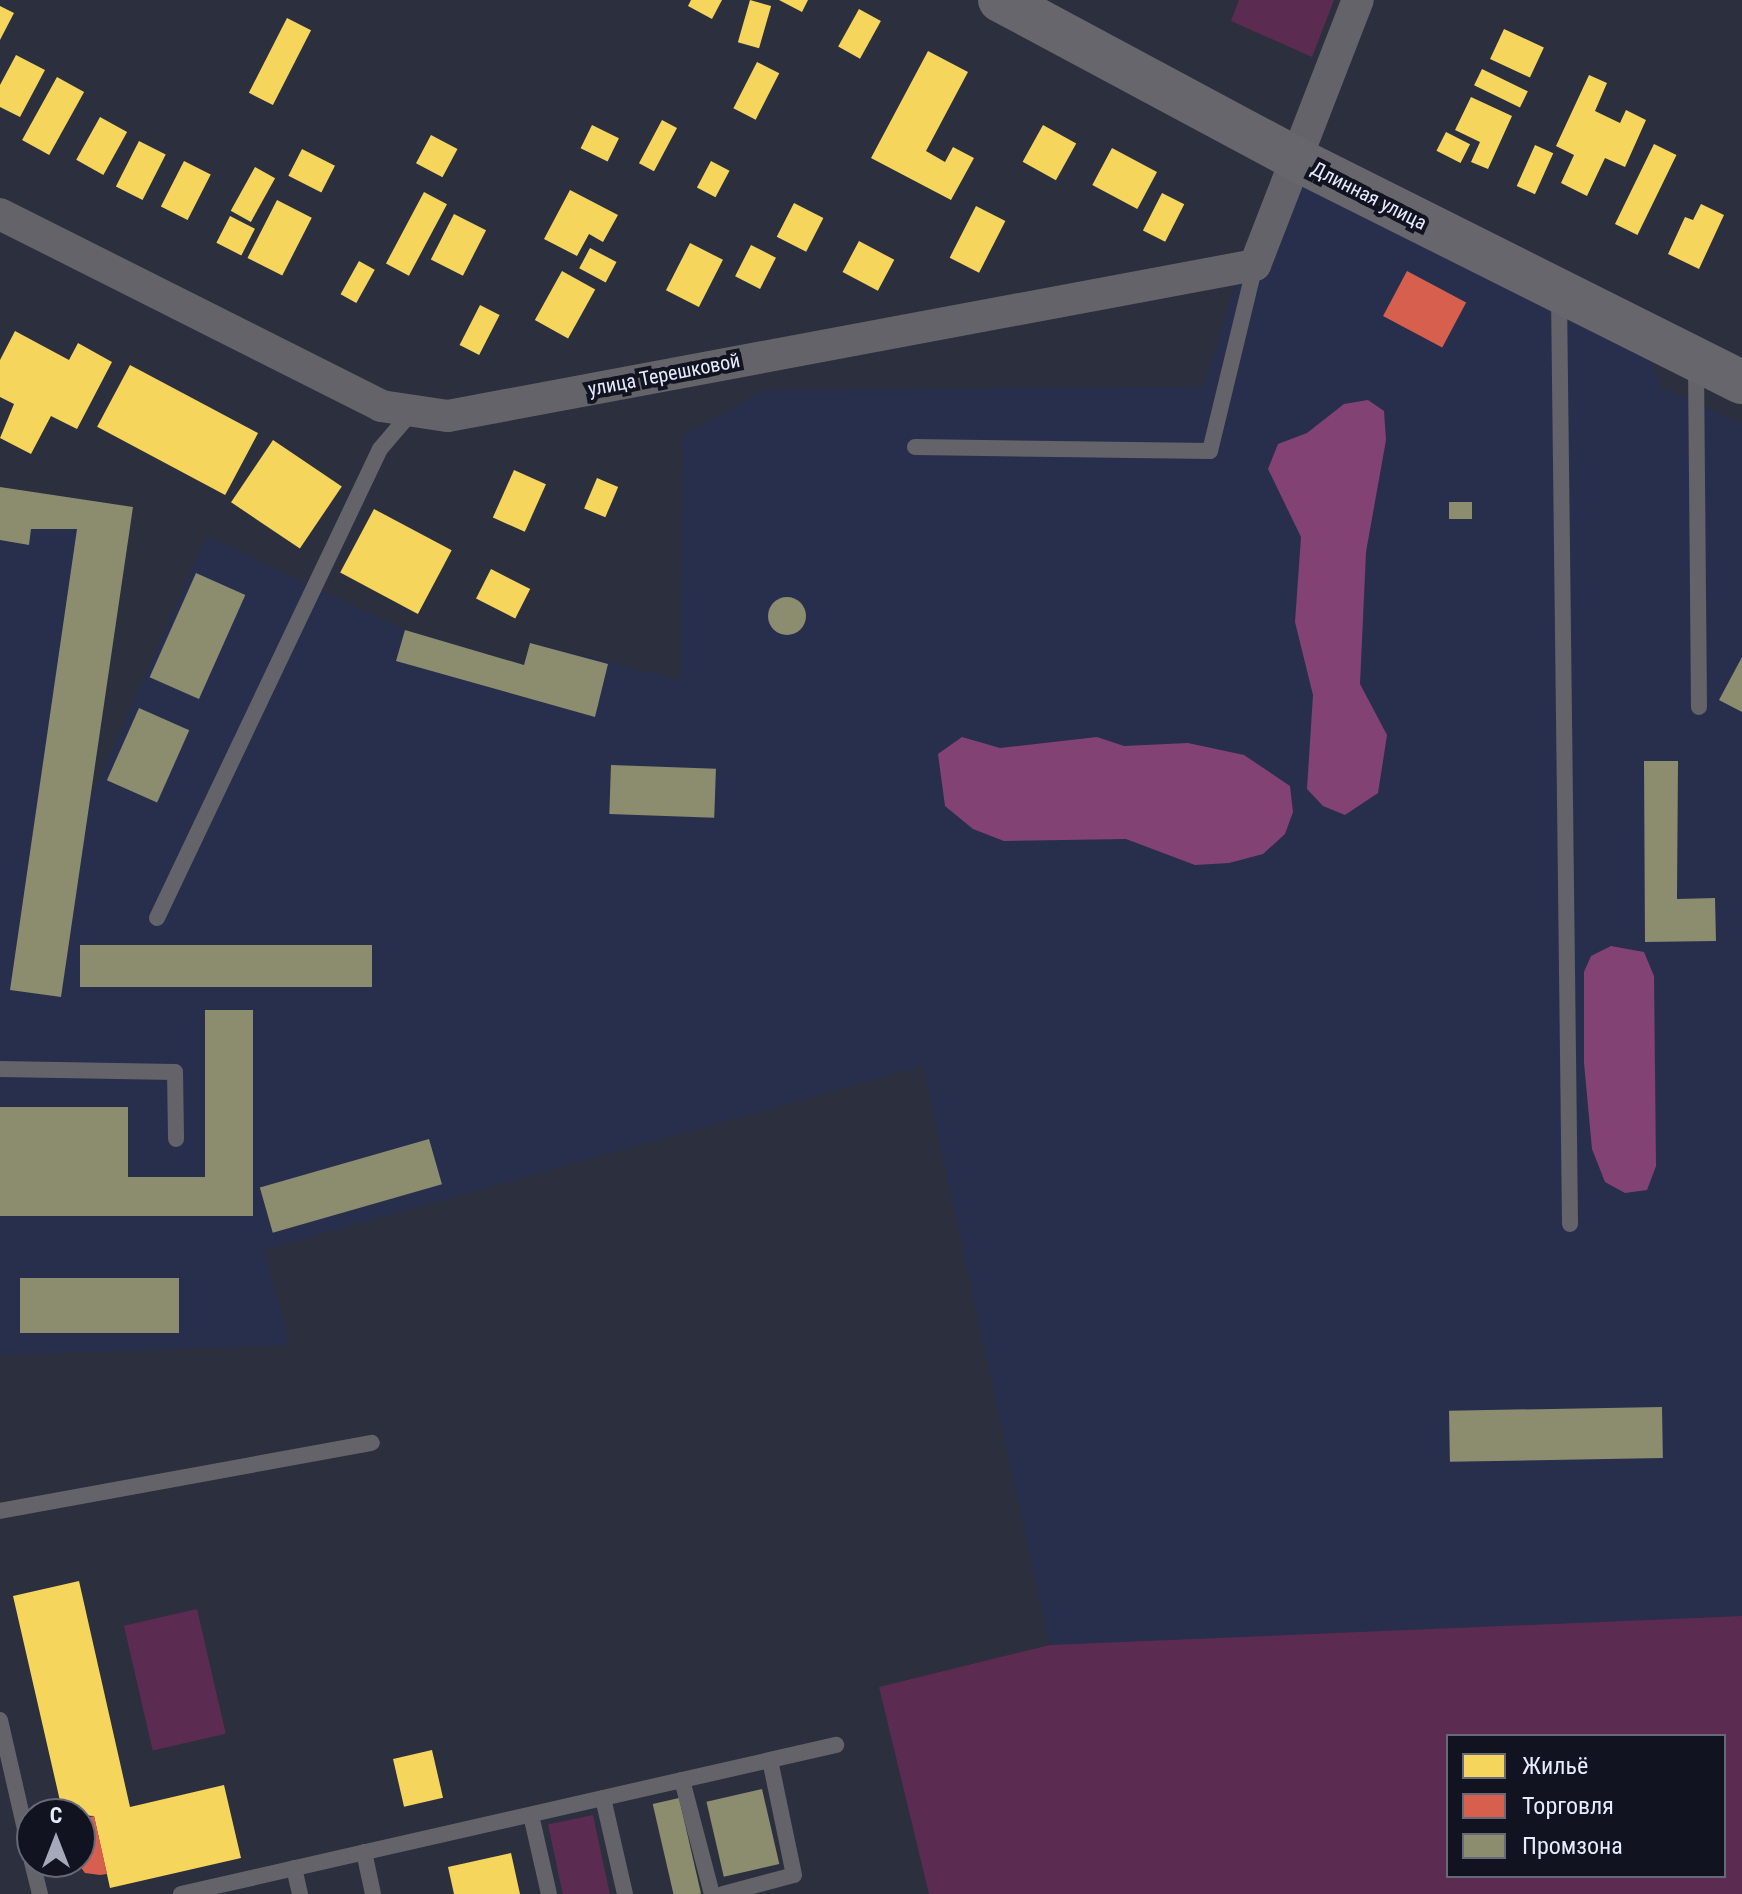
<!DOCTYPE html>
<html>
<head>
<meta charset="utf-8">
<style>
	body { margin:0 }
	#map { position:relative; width:1742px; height:1894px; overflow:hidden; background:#2c2f3d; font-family:"Roboto Condensed",sans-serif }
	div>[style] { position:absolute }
	.built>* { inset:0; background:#282f4d }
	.green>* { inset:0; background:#5c2b52; transform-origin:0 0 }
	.forest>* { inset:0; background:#824274 }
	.homes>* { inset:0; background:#f6d55c; transform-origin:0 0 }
	.shops>* { inset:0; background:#d6604d; transform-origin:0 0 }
	.industry>* { inset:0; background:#8c8c6e; transform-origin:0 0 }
	.round { border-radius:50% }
	.lane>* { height:16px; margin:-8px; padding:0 8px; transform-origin:8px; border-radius:8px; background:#646369 }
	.street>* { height:32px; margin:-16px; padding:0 16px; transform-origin:16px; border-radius:16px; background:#646369 }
	.secondary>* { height:44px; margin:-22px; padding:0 22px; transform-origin:22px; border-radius:22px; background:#67666d }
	span { translate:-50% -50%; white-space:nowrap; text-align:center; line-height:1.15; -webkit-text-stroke:8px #111420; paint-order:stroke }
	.street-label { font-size:20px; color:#e6ebfd }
	.legend { position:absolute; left:1446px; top:1734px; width:280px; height:144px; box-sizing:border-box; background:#111420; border:2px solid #666a78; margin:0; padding:10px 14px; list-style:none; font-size:24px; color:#e6ebfd }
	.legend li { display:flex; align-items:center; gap:16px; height:40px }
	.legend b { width:40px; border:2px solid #666a78 }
	.north { position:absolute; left:16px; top:1798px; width:80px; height:80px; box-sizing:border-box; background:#111420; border:2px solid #666a78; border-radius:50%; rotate:0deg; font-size:22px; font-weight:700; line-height:32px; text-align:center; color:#e6ebfd }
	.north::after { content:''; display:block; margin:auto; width:28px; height:36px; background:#a5a9ba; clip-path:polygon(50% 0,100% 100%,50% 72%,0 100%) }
</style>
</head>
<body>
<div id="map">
	<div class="built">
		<div style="clip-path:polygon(1274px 168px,1648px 354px,1661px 387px,1742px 424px,1742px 1616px,1050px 1645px,923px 1066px,264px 1250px,290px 1345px,0 1355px,0 487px,133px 507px,91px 798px,207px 536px,405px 630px,523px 665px,530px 643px,681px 680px,683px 436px,766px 390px,1203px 387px)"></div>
	</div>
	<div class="green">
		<div style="clip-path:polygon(1239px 0,1334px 0,1312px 57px,1231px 21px)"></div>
		<div style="left:197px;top:1609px;width:128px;height:75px;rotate:77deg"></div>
		<div style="clip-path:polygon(evenodd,1742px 1616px,1742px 1894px,929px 1894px,879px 1687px,1050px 1645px,1742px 1616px,1448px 1736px,1724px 1736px,1724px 1876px,1448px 1876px,1448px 1736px)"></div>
		<div style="left:593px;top:1815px;width:81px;height:46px;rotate:78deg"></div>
	</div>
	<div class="forest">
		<div style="clip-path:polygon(1368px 400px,1384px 411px,1386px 440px,1366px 552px,1360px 684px,1387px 735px,1378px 793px,1345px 815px,1323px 806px,1307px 789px,1313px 695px,1295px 622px,1301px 537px,1268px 469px,1278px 444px,1307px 433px,1344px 404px)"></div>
		<div style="clip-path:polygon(962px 737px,1000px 748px,1097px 737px,1124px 746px,1188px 743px,1244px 755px,1290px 786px,1293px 812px,1285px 834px,1263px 854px,1229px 863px,1195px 865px,1126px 839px,1004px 841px,973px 829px,945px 806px,938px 754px)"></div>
		<div style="clip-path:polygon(1611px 946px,1644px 952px,1654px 976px,1656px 1166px,1647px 1190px,1625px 1193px,1605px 1182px,1592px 1149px,1584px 1063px,1584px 972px,1591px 956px)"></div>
	</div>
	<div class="homes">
		<div style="clip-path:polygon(691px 0,722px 0,712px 19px,688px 6px)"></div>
		<div style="left:750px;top:0;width:22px;height:44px;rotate:16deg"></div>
		<div style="clip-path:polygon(779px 0,808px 0,802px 12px)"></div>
		<div style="clip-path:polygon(0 6px,14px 13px,0 40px)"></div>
		<div style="left:859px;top:9px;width:25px;height:43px;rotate:29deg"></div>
		<div style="left:287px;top:18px;width:27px;height:84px;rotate:27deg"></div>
		<div style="left:1504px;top:29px;width:44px;height:33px;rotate:25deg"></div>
		<div style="clip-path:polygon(928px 51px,968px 72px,926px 151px,945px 162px,953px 147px,974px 158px,951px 200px,871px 158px)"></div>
		<div style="clip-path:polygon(16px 55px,45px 70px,20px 117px,0 107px,0 85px)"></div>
		<div style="left:757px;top:62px;width:25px;height:52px;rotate:27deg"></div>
		<div style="left:1482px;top:69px;width:51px;height:18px;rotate:26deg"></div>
		<div style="clip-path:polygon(1589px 75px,1607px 83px,1595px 111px,1620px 123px,1626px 110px,1646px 120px,1625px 167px,1605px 158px,1587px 196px,1561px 183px,1574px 155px,1556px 146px)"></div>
		<div style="left:57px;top:77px;width:31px;height:72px;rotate:29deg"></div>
		<div style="clip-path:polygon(1471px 97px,1512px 116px,1488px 169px,1471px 162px,1480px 142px,1455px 130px)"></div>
		<div style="left:100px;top:117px;width:31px;height:49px;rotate:29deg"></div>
		<div style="left:662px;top:120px;width:17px;height:49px;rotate:28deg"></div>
		<div style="left:592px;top:125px;width:30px;height:26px;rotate:26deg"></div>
		<div style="left:1043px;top:125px;width:38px;height:42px;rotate:29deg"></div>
		<div style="left:1446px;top:132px;width:27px;height:21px;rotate:27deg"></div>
		<div style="left:431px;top:135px;width:30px;height:32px;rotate:28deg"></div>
		<div style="left:139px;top:141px;width:30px;height:51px;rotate:27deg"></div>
		<div style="left:1654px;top:144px;width:25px;height:89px;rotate:26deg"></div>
		<div style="left:1535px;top:145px;width:20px;height:45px;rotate:24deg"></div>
		<div style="left:1112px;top:148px;width:51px;height:42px;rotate:28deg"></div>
		<div style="left:302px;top:149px;width:37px;height:30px;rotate:27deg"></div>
		<div style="left:184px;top:161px;width:30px;height:51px;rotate:27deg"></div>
		<div style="left:711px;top:161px;width:21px;height:30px;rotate:28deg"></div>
		<div style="left:255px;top:167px;width:23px;height:50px;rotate:29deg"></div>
		<div style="clip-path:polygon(570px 190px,618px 215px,603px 242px,589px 234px,577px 256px,544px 239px)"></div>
		<div style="left:424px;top:192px;width:26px;height:81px;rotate:28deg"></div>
		<div style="left:1162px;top:193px;width:25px;height:42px;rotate:27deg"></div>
		<div style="left:277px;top:200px;width:39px;height:65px;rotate:27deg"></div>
		<div style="left:794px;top:203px;width:33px;height:38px;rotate:27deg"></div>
		<div style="clip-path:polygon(1701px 204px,1724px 215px,1699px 269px,1668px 254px,1685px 217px,1693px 220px)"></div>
		<div style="left:976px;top:206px;width:33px;height:58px;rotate:27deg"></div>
		<div style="left:454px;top:214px;width:36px;height:51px;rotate:27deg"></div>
		<div style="left:230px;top:216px;width:28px;height:30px;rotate:27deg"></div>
		<div style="left:859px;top:241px;width:40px;height:35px;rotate:28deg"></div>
		<div style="left:690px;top:243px;width:37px;height:53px;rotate:27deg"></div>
		<div style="left:751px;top:245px;width:28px;height:35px;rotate:27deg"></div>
		<div style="left:590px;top:248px;width:30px;height:23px;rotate:28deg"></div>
		<div style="left:359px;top:261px;width:18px;height:38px;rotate:29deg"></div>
		<div style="left:562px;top:271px;width:38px;height:56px;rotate:29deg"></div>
		<div style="left:480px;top:305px;width:22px;height:45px;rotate:27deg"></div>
		<div style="clip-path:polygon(15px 331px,69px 360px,78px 343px,112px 362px,77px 429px,51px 416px,31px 454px,0 438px,14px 404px,0 397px,0 360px)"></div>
		<div style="left:130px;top:365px;width:145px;height:70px;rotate:28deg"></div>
		<div style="left:273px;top:440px;width:83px;height:75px;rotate:34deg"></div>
		<div style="left:514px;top:470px;width:35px;height:52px;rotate:24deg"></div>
		<div style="left:597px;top:478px;width:23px;height:33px;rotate:23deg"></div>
		<div style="left:374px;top:509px;width:88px;height:72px;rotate:28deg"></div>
		<div style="left:491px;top:569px;width:44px;height:33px;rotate:27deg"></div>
		<div style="clip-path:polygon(79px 1581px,130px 1807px,224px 1785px,241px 1858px,110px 1888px,94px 1816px,63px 1814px,13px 1596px)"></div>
		<div style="left:432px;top:1750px;width:49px;height:40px;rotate:77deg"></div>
		<div style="clip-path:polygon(511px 1853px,520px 1894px,454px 1894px,448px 1867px)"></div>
	</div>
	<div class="shops">
		<div style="left:1407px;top:271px;width:67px;height:51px;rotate:28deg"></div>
		<div style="clip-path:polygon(94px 1816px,107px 1874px,100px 1875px,85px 1873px,77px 1862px,80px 1820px)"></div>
	</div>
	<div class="industry">
		<div style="clip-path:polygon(0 487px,133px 507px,61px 997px,10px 990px,77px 529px,31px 529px,29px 545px,0 540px)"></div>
		<div style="left:1449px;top:502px;width:23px;height:17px"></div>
		<div style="left:196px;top:573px;width:54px;height:114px;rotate:24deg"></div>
		<div class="round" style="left:768px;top:597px;width:38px;height:38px"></div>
		<div style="clip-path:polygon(405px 630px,524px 665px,530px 643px,608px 664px,595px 717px,396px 661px)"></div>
		<div style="clip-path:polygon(1742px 657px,1742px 712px,1719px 700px)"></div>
		<div style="left:139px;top:708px;width:55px;height:79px;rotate:24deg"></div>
		<div style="clip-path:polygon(1644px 761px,1678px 761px,1677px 899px,1715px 898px,1716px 941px,1645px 942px)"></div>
		<div style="left:611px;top:765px;width:105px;height:49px;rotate:2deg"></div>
		<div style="left:372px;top:945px;width:42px;height:292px;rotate:90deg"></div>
		<div style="clip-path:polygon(205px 1010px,253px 1010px,253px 1216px,0 1216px,0 1107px,128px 1107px,128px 1177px,205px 1177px)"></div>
		<div style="left:429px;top:1139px;width:47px;height:176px;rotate:74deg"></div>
		<div style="left:20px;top:1278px;width:159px;height:55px"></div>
		<div style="left:1662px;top:1407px;width:51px;height:213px;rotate:89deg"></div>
		<div style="left:762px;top:1789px;width:77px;height:57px;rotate:77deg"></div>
		<div style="left:679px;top:1798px;width:98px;height:27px;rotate:77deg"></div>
	</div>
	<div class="lane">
		<div style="left:1559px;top:296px;width:928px;rotate:89.32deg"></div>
		<div style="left:1696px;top:364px;width:343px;rotate:89.5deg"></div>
		<div style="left:915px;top:447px;width:295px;rotate:0.8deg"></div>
		<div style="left:1210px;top:451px;width:191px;rotate:-76.4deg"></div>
		<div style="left:157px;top:918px;width:519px;rotate:-64.57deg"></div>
		<div style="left:380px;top:449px;width:46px;rotate:-49.4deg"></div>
		<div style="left:0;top:1069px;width:175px;rotate:1deg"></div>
		<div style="left:175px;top:1072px;width:67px;rotate:89.1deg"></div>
		<div style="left:0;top:1511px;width:378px;rotate:-10.4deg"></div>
		<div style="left:0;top:1720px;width:144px;rotate:77.1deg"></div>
		<div style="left:682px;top:1780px;width:118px;rotate:75.3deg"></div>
		<div style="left:603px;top:1798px;width:98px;rotate:77.1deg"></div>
		<div style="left:531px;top:1815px;width:81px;rotate:77.2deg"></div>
		<div style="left:364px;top:1852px;width:43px;rotate:77.9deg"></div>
		<div style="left:32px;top:1862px;width:33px;rotate:76deg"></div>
		<div style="left:294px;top:1868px;width:27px;rotate:77deg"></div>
		<div style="left:181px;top:1894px;width:672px;rotate:-12.82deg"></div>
		<div style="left:723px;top:1894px;width:73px;rotate:-15deg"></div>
		<div style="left:794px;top:1875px;width:117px;rotate:-101.8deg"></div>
	</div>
	<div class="street">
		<div style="left:0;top:214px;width:427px;rotate:26.7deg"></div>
		<div style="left:381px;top:406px;width:68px;rotate:8.5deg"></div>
		<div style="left:448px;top:416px;width:821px;rotate:-10.6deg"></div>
		<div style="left:1255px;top:265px;width:284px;rotate:-68.8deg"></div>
	</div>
	<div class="secondary">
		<div style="left:1000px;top:0;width:338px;rotate:28.2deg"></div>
		<div style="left:1298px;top:160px;width:496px;rotate:26.6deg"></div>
	</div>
	<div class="street-label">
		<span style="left:1369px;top:196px;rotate:27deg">Длинная улица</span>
		<span style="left:664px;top:375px;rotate:-11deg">улица Терешковой</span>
	</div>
	<ul class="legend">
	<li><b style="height:22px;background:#f6d55c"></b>Жильё</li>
	<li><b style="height:22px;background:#d6604d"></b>Торговля</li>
	<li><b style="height:22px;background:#8c8c6e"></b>Промзона</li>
	</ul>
	<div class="north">С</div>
</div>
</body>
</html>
